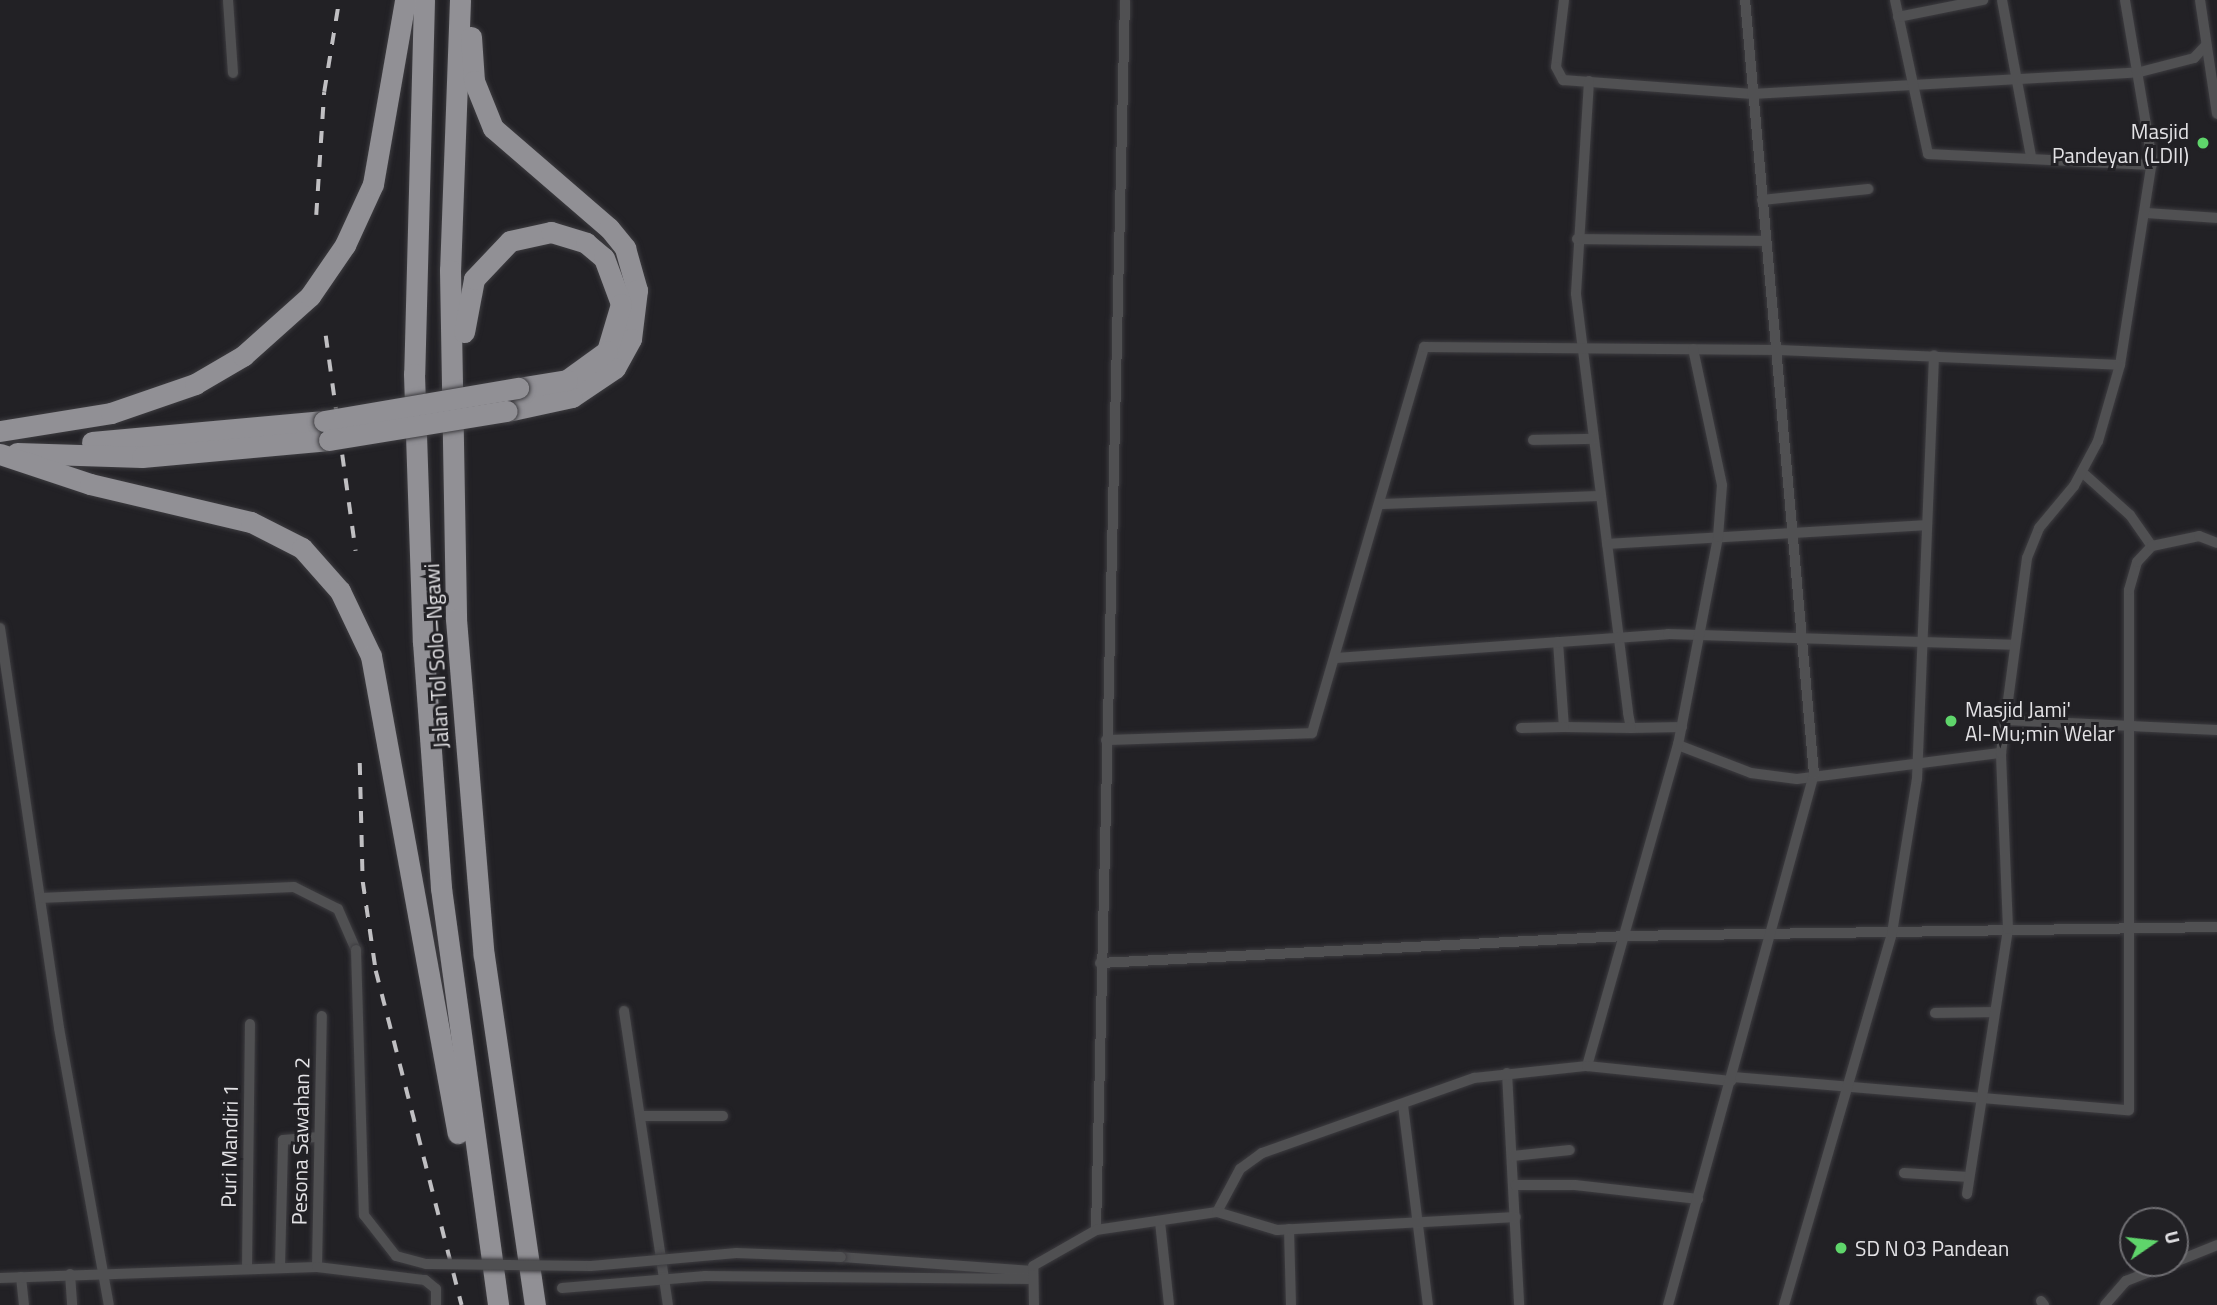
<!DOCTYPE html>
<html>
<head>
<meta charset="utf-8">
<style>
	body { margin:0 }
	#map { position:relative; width:2217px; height:1305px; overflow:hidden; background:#222125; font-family:"Titillium Web",sans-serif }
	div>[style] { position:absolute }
	.roads { filter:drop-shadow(0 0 2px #3d3c40) drop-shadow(0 0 2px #3d3c40) }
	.minor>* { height:10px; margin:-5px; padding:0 5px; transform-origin:5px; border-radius:5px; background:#505052 }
	.motorway>* { height:21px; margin:-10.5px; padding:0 10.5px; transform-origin:10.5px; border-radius:10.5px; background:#919095 }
	.rail>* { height:3.5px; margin-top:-1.75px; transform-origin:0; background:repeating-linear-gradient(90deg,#c0bfc2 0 12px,transparent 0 24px) }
	.bridges { filter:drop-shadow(0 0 2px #3d3c40) drop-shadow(0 0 2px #3d3c40) }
	.minor-bridge>* { height:10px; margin:-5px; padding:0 5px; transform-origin:5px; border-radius:5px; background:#505052 }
	.motorway-bridge>* { height:21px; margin:-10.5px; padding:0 10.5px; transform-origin:10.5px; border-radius:10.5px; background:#919095 }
	.dots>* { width:19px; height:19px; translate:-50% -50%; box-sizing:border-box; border:4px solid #222125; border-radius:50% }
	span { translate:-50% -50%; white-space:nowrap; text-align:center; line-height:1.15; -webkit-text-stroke:6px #222125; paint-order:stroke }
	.poi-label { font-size:21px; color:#e3e2e5 }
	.right { translate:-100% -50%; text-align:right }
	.left { translate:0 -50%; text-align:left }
	.street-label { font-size:21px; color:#e3e2e5 }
	.north { position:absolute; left:2119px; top:1207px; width:70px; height:70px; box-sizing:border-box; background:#222125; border:2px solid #6f6e72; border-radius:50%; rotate:76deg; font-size:19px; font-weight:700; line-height:28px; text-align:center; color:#e3e2e5 }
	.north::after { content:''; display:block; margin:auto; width:24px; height:32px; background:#5fd56b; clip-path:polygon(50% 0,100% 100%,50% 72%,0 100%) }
</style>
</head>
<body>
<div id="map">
	<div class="roads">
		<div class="minor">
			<div style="left:228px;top:0;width:73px;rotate:86.1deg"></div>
			<div style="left:1564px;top:0;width:67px;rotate:96.8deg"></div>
			<div style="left:1556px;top:67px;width:15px;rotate:62deg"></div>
			<div style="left:1563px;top:80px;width:190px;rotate:4.2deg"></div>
			<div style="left:1752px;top:94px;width:389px;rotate:-3.2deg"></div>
			<div style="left:2140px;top:72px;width:56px;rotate:-14.5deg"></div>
			<div style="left:2194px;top:58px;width:18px;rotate:-47deg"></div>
			<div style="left:1895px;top:0;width:157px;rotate:77.9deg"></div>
			<div style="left:1928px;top:154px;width:224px;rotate:2.8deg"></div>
			<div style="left:2002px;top:0;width:160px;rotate:79.5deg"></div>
			<div style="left:2200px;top:0;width:115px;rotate:81.5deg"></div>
			<div style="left:1898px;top:17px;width:87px;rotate:-11.3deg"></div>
			<div style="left:1589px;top:81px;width:213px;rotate:93.5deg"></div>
			<div style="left:1576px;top:294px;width:422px;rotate:82.9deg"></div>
			<div style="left:1628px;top:713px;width:15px;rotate:79deg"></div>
			<div style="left:1631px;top:728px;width:51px;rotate:-1.1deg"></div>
			<div style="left:1762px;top:200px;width:107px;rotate:-5.9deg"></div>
			<div style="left:2148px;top:213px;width:69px;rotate:4.1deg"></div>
			<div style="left:1577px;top:239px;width:189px;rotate:0.6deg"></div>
			<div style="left:1533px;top:440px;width:60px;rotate:-1deg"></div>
			<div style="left:2083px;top:473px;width:63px;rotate:41.8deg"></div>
			<div style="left:2130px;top:515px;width:38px;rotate:55deg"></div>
			<div style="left:1381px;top:504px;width:220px;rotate:-2.1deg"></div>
			<div style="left:1607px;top:544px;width:317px;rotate:-3.4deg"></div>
			<div style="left:0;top:628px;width:404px;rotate:81.6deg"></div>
			<div style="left:59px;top:1028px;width:281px;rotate:79.8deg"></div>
			<div style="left:1558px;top:642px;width:85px;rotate:86deg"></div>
			<div style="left:1564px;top:727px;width:67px;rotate:0.9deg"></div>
			<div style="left:1336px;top:658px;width:333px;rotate:-4.1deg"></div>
			<div style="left:1668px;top:634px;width:345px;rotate:1.8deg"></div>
			<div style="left:2005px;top:720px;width:212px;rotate:2.7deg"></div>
			<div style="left:1521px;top:728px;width:43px;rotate:-1.3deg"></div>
			<div style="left:1106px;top:740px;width:206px;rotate:-1.9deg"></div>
			<div style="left:1312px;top:733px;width:402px;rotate:-73.8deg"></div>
			<div style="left:1424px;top:347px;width:355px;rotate:0.5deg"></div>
			<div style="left:1779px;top:350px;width:341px;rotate:2.5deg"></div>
			<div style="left:2120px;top:365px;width:207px;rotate:-81.1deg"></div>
			<div style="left:2152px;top:160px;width:162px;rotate:-99.6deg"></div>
			<div style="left:1678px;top:745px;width:78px;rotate:21deg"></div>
			<div style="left:1751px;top:773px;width:46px;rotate:7.4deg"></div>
			<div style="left:1797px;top:779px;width:206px;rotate:-7.3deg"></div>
			<div style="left:40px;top:898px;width:254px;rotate:-2.5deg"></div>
			<div style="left:294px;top:887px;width:49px;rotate:26.6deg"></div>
			<div style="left:338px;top:909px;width:45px;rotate:66.3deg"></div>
			<div style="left:1100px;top:963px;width:527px;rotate:-2.94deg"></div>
			<div style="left:1626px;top:936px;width:591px;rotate:-0.87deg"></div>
			<div style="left:624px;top:1011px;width:297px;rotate:81.5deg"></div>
			<div style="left:1935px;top:1013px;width:59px;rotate:-1deg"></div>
			<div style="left:1587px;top:1066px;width:334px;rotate:-74.2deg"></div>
			<div style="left:1678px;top:745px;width:212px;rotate:-79.1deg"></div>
			<div style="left:1718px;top:537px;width:52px;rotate:-85.6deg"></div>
			<div style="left:1722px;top:485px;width:139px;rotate:-102deg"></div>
			<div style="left:1507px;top:1073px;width:232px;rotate:87deg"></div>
			<div style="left:1732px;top:1077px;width:398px;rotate:4.8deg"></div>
			<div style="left:2129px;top:1110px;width:520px;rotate:-90deg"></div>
			<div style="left:2129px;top:590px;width:29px;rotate:-74deg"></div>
			<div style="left:2137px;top:562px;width:22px;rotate:-47deg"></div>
			<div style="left:2152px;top:546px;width:48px;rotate:-12deg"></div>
			<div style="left:2199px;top:536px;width:19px;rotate:21deg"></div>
			<div style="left:1403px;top:1105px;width:202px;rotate:82.9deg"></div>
			<div style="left:640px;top:1116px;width:83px"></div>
			<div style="left:1513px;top:1156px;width:57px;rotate:-6deg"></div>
			<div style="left:1904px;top:1173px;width:65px;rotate:3.5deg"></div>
			<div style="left:1515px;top:1185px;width:60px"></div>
			<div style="left:1575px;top:1185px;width:124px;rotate:6.5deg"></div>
			<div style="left:1967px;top:1194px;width:268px;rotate:-81.2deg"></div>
			<div style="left:2008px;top:929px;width:176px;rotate:-92.3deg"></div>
			<div style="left:2001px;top:753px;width:197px;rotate:-82.4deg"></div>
			<div style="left:2027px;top:558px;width:32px;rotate:-68deg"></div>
			<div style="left:2039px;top:528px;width:55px;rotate:-50.2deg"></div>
			<div style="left:2074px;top:486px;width:51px;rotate:-61.9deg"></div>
			<div style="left:2098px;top:441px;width:79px;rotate:-73.9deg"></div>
			<div style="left:1217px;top:1212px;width:49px;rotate:-61.9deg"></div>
			<div style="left:1240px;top:1169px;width:27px;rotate:-36deg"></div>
			<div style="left:1262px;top:1153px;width:225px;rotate:-19.5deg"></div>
			<div style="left:1474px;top:1078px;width:114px;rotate:-6.1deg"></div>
			<div style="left:1587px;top:1066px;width:145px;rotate:5.9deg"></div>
			<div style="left:1160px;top:1222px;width:83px;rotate:83.8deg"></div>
			<div style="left:1289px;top:1229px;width:76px;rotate:88.5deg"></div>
			<div style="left:1096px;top:1230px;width:1230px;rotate:-88.65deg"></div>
			<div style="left:841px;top:1257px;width:190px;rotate:4.2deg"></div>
			<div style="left:2175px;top:1262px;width:45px;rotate:-22deg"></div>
			<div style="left:280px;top:1267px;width:127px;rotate:-88.6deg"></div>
			<div style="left:283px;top:1140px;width:36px;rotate:-5deg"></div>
			<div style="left:317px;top:1267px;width:251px;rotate:-88.9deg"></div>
			<div style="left:247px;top:1268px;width:244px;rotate:-89.3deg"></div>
			<div style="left:70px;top:1274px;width:31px;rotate:86deg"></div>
			<div style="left:21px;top:1277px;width:28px;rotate:84deg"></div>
			<div style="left:0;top:1278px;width:317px;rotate:-2deg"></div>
			<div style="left:317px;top:1267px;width:109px;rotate:6.9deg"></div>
			<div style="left:425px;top:1280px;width:14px;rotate:39deg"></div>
			<div style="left:436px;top:1289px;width:16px;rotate:90deg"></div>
			<div style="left:562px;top:1288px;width:144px;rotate:-4.8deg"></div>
			<div style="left:705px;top:1276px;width:325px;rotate:0.5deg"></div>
			<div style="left:2041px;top:1301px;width:5px;rotate:53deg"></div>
			<div style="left:1034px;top:1305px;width:39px;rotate:-91deg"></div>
			<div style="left:1033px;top:1266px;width:73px;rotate:-29.7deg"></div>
			<div style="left:1096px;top:1230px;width:122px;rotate:-8.5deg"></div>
			<div style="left:1217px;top:1212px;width:63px;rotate:16.7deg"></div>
			<div style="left:1277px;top:1230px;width:239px;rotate:-3.1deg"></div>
			<div style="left:1668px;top:1305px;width:551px;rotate:-74.63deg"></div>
			<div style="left:1814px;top:774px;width:777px;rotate:-95.09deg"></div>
			<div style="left:1784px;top:1305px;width:387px;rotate:-73.8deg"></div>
			<div style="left:1892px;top:933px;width:156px;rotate:-80.8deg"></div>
			<div style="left:1917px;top:779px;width:424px;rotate:-87.7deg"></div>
			<div style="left:2105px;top:1305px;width:32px;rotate:-49deg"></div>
			<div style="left:2126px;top:1281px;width:49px;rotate:-21.4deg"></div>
		</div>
		<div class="motorway">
			<div style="left:424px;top:0;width:374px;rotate:91.5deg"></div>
			<div style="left:414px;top:374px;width:268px;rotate:88.1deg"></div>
			<div style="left:423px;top:642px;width:247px;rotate:85.8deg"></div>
			<div style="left:441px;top:888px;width:421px;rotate:82.2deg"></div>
			<div style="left:460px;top:0;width:270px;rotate:92.1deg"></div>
			<div style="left:450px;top:270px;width:349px;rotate:89deg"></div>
			<div style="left:456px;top:619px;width:338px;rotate:85.3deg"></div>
			<div style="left:484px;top:956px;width:353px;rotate:81.7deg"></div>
			<div style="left:471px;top:37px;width:44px;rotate:86.1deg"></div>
			<div style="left:474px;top:81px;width:51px;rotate:68deg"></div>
			<div style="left:493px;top:128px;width:153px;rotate:40.8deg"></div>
			<div style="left:609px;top:228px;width:26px;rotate:51deg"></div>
			<div style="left:625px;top:248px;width:44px;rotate:74.1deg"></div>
			<div style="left:637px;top:290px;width:49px;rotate:97deg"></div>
			<div style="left:631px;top:339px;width:33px;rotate:119deg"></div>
			<div style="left:615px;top:368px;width:52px;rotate:146deg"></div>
			<div style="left:572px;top:397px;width:66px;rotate:167.8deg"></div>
			<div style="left:464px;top:332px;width:54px;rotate:-79.3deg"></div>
			<div style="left:474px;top:279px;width:52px;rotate:-46.5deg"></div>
			<div style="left:510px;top:241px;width:42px;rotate:-12.4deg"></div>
			<div style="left:551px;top:232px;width:37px;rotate:17deg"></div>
			<div style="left:586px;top:243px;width:23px;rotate:40deg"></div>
			<div style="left:604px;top:258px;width:49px;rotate:69.7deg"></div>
			<div style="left:621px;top:304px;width:49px;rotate:106.6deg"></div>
			<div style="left:607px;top:351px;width:49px;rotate:144.1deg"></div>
			<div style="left:567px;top:380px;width:50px;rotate:170.7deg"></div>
			<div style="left:0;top:431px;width:112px;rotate:-9.2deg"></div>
			<div style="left:111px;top:413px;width:89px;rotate:-19deg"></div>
			<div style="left:195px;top:384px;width:56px;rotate:-30.3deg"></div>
			<div style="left:243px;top:356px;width:90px;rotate:-41.8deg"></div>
			<div style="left:310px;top:296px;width:62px;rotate:-55.5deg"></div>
			<div style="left:345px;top:245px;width:67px;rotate:-65.3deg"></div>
			<div style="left:373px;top:184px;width:187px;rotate:-80.1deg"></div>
			<div style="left:92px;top:442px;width:233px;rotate:-5.2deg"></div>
			<div style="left:17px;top:453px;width:125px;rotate:1.8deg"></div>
			<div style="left:142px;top:457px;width:188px;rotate:-5.2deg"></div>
			<div style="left:0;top:454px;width:95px;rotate:18.4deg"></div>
			<div style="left:90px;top:484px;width:165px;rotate:13.3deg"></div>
			<div style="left:251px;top:522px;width:57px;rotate:27deg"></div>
			<div style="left:302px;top:548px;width:57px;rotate:48.5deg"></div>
			<div style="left:340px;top:591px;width:72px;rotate:64.5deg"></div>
			<div style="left:371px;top:656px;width:485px;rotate:79.7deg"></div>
		</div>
	</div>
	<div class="rail">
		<div style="left:316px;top:215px;width:123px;rotate:-86.3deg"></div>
		<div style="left:324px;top:92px;width:93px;rotate:-80.7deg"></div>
		<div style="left:326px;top:336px;width:217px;rotate:82.1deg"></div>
		<div style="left:360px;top:763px;width:119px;rotate:88.6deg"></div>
		<div style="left:363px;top:882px;width:90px;rotate:81.7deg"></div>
		<div style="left:376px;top:971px;width:345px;rotate:75.6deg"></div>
	</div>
	<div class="bridges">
		<div class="minor-bridge">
			<div style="left:356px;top:950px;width:265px;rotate:88.3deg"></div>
			<div style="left:364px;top:1215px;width:52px;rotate:52deg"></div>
			<div style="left:396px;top:1256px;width:31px;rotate:15deg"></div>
			<div style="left:426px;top:1264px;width:165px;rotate:0.7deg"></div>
			<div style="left:591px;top:1266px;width:146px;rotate:-5.1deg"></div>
			<div style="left:736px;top:1253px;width:105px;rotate:2.2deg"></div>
		</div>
		<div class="motorway-bridge">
			<div style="left:324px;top:421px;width:197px;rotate:-9.7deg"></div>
			<div style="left:329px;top:440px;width:180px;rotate:-9.3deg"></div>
		</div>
	</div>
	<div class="dots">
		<div style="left:2203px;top:143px;background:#5fd56b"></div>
		<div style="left:1951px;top:721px;background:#5fd56b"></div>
		<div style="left:1841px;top:1248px;background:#5fd56b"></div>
	</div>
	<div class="poi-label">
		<span class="right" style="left:2189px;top:143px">Masjid<br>Pandeyan (LDII)</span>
		<span class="left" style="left:1965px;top:721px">Masjid Jami'<br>Al-Mu;min Welar</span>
		<span class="left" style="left:1855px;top:1248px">SD N 03 Pandean</span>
	</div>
	<div class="street-label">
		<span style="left:436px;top:656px;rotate:-93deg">Jalan Tol Solo–Ngawi</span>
		<span style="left:300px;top:1141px;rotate:-89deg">Pesona Sawahan 2</span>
		<span style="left:229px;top:1146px;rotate:-89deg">Puri Mandiri 1</span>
	</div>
	<div class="north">U</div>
</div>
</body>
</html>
